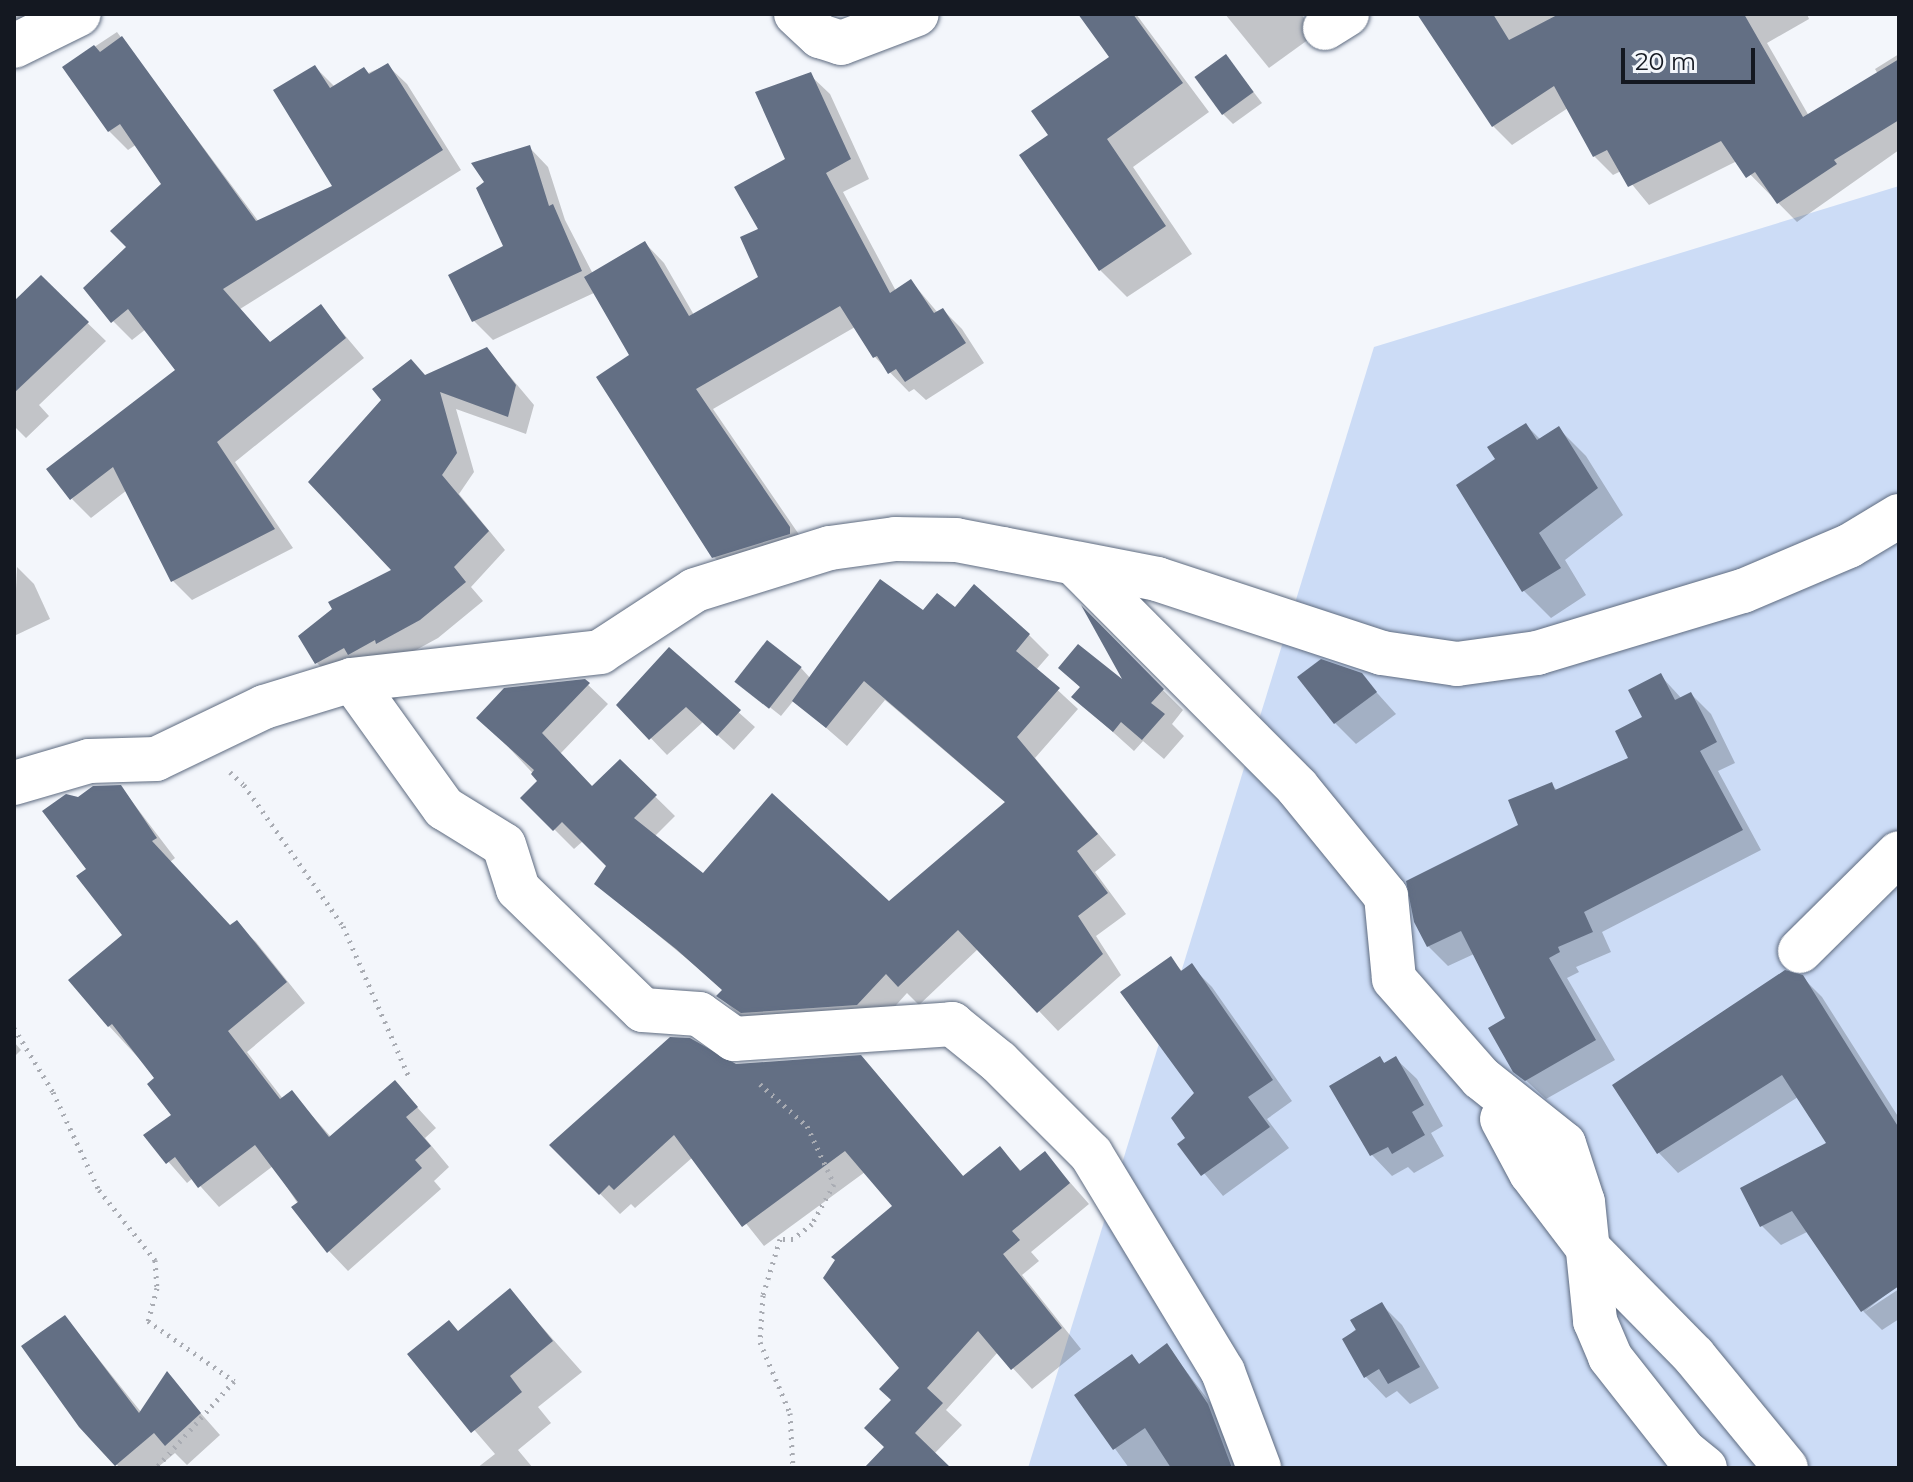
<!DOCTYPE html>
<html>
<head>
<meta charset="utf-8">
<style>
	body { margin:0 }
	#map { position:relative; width:1913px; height:1482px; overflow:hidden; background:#f3f6fb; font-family:Montserrat,sans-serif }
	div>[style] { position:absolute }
	.green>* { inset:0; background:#ccdcf6 }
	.shadow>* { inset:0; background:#0003 }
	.building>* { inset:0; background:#636f84; transform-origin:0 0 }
	.path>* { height:5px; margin-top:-2.5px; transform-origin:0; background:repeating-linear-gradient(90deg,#a9acb3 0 2px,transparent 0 8px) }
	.roads { filter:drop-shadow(0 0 2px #5e6b80) drop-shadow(0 0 2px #5e6b80) }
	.minor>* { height:44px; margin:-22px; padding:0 22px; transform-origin:22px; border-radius:22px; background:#fff }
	span { translate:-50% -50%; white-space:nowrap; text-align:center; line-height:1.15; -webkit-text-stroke:6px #f3f6fb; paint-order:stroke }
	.frame { position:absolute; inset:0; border:16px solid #141821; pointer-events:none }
	.scale { position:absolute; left:1621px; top:48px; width:134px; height:36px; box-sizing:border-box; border:4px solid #141821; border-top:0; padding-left:10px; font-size:24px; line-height:28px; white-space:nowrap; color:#141821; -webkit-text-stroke:6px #f3f6fb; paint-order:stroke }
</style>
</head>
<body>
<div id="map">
	<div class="green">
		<div style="clip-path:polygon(1899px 186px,1899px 1468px,1028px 1468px,1374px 347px)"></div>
	</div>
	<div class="shadow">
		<div style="clip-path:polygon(14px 14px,63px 14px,14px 38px)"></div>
		<div style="clip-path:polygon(1096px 14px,1136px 14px,1209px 112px,1133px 167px,1192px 254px,1127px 297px,1100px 270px,1051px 135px,1112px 57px)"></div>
		<div style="clip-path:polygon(1225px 14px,1301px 14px,1316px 34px,1269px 68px)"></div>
		<div style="clip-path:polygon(1420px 14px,1807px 14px,1809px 19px,1767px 43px,1809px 116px,1878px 74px,1875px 69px,1899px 54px,1899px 150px,1797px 222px,1737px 161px,1649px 205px,1621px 171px,1613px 175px,1594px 156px,1568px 108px,1512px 145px,1493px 126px)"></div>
		<div style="clip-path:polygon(117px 32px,259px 222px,335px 187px,315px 67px,335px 87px,387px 65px,407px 84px,461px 170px,240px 309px,271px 344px,321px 307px,364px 358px,235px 462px,293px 548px,192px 600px,173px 581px,127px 490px,91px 518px,72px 499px,178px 370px,146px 329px,132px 340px,113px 321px,129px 248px,164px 184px,137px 144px,128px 150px,109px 131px,64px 67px)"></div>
		<div style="clip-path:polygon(1226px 56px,1262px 103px,1233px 124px,1223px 114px)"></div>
		<div style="clip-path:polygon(810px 75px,830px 94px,869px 179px,843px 192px,896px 291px,911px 281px,938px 313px,943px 310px,962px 329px,984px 363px,926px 400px,914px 389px,909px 392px,875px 357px,855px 327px,713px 409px,811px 552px,733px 577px,714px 557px,632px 355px,596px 292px,493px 340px,474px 321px,451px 276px,505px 247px,529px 147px,548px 167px,565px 220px,593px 274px,645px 243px,664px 263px,694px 315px,760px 277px,760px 230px,788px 160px)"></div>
		<div style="clip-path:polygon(41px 278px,106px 341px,39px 405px,49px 416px,26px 438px,14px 426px,14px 303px)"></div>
		<div style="clip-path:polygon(487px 349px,534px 405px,526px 434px,456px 409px,474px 472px,459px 494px,505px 550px,471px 587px,483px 601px,438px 638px,396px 661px,335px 681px,317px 663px,395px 570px,426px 377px)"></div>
		<div style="clip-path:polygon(1526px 425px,1541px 440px,1559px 429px,1586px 456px,1623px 515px,1565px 560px,1586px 595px,1551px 618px,1524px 591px,1459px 485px,1498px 460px)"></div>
		<div style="clip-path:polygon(17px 567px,34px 584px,50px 619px,14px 636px)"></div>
		<div style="clip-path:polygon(955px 610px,1029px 635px,1049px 655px,1036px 670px,1078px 709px,1035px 758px,1116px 855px,1095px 872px,1126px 914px,1096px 936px,1121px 975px,1058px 1031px,979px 948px,919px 1005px,907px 993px,878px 1025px,763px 1032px,739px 1015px,719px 996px,724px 991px,698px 968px,596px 884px,609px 866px,583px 841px,574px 849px,523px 798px,540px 781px,499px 737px,584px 681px,608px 704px,560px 754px,593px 788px,620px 762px,675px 816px,654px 837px,703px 876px,889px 904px,1006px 803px,885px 700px,847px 746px,794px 700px,781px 716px,737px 681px,801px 668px,811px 679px,924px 613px)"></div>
		<div style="clip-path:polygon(1089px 617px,1183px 710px,1172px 724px,1184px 736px,1164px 759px,1143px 741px,1134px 751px,1074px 697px,1081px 688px,1061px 668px,1128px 687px)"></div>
		<div style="clip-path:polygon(669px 650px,755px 727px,734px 750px,703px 722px,667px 755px,619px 705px)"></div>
		<div style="clip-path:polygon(1361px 675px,1396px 714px,1356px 744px,1335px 723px)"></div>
		<div style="clip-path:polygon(1661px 676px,1682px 699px,1691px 694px,1711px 714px,1735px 763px,1718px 771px,1761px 850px,1602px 932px,1611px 952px,1576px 967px,1579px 972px,1567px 978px,1615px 1060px,1546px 1099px,1515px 1070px,1507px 1019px,1474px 954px,1448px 966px,1428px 946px,1551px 784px,1558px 791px,1631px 759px)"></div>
		<div style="clip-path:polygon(121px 787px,175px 858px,170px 862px,231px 927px,236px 923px,256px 942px,305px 1003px,247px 1052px,283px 1099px,291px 1092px,331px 1137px,395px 1083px,436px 1128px,425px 1138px,449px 1167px,434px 1181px,441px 1189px,348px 1271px,329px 1251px,273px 1166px,219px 1207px,193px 1178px,187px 1183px,146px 1136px,174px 1115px,157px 1078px,109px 1026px,124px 935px,89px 869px,78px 799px)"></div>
		<div style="clip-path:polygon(1170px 959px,1183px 972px,1191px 966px,1212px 987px,1292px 1101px,1267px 1119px,1289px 1148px,1223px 1196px,1180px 1144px,1188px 1138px,1196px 1093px)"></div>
		<div style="clip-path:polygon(1802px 977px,1822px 997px,1899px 1118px,1899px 1284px,1864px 1312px,1809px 1231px,1781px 1245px,1762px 1226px,1829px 1144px,1798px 1097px,1678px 1173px,1659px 1153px,1615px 1086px)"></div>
		<div style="clip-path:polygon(14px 1042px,21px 1050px,14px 1057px)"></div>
		<div style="clip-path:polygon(861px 1057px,964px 1177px,1000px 1149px,1022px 1172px,1045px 1154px,1089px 1204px,1031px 1252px,1039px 1261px,1022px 1275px,1081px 1349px,1032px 1389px,998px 1352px,946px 1410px,962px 1425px,934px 1454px,948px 1468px,866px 1468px,887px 1448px,902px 1368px,895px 1206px,865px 1172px,764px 1246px,693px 1157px,635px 1208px,631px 1204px,620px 1214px,552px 1145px,735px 1066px)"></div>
		<div style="clip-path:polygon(1380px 1058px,1386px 1065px,1396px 1059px,1417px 1079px,1443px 1126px,1431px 1133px,1444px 1156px,1414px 1173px,1408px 1167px,1392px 1176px,1372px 1155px,1332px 1087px)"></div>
		<div style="clip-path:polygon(1899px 1289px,1899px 1319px,1882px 1330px,1864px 1312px)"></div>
		<div style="clip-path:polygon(510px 1291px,582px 1372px,538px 1407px,551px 1423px,518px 1450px,533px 1468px,477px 1468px,495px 1454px,410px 1355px,459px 1332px)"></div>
		<div style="clip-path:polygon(1382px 1305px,1402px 1325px,1439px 1388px,1410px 1404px,1397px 1391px,1386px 1398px,1366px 1377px,1345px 1339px)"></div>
		<div style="clip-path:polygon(65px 1317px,141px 1412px,167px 1375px,220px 1435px,187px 1465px,175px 1453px,157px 1468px,120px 1468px,81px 1426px)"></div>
		<div style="clip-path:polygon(1167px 1346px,1228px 1426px,1244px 1468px,1129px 1468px,1077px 1396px,1132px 1356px,1140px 1365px)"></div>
	</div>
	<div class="building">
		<div style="clip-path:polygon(1078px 14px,1133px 14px,1183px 83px,1107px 139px,1166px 226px,1099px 271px,1019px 155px,1048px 135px,1031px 111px,1109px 57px)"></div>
		<div style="clip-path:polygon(1417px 14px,1493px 14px,1509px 40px,1559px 14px,1744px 14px,1803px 117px,1899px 59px,1899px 120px,1834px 160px,1837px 164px,1777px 204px,1755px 172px,1746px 178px,1721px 141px,1628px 187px,1607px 150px,1593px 157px,1554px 86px,1492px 127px)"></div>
		<div style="clip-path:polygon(122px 36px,256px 221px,332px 186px,273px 90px,315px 65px,330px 88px,364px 67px,369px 74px,388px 63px,443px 150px,223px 289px,270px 342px,321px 304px,346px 338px,217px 442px,275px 529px,171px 582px,113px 467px,70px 500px,46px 469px,175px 370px,128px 309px,111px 323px,83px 288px,126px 247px,110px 231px,161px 184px,120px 124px,108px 132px,62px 67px,94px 45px,100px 52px)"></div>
		<div style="left:1226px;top:54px;width:47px;height:39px;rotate:54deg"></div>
		<div style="clip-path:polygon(811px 72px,851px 159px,826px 173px,890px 293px,911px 279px,934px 313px,943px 308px,966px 343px,905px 382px,896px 369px,888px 374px,877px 356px,873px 358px,840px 306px,696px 389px,790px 527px,790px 534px,712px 558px,596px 377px,629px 355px,584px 277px,645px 241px,689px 316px,758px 277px,740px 237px,758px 229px,734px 187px,785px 159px,755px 92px)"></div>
		<div style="clip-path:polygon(530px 145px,549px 206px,553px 204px,582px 271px,472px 322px,448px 275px,503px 246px,476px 188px,484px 182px,471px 163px)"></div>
		<div style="clip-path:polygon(41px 275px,89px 322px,14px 393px,14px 301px)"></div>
		<div style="clip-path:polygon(487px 347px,516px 385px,508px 417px,440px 392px,457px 453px,442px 475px,489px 531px,454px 567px,466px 582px,420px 620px,376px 644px,375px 640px,348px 655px,344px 648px,315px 664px,298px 636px,332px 609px,328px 602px,391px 570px,308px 482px,381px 400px,372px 389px,411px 359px,425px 375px)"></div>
		<div style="clip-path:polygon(1526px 423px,1537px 440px,1559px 426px,1598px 488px,1539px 533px,1561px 568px,1522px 592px,1456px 485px,1495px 459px,1487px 447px)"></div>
		<div style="clip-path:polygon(880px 579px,923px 610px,937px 593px,955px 607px,974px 584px,1030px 634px,1016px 651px,1060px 688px,1017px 737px,1098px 834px,1077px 851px,1108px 893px,1078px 916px,1103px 954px,1037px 1013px,958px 930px,898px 987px,886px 974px,857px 1005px,741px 1013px,716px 996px,722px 990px,676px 949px,594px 884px,606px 866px,562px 822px,553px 831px,520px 798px,537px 781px,531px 774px,534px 770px,476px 718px,504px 688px,585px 679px,590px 683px,542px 733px,592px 786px,620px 759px,657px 795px,634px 818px,703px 873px,772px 793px,889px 901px,1005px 802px,864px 681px,826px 728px,792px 701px)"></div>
		<div style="clip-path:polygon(1081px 605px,1164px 689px,1151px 703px,1165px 714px,1142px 740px,1121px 722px,1113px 732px,1071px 697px,1080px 687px,1058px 668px,1078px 644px,1122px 679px)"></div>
		<div style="left:767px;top:640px;width:44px;height:53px;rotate:38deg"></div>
		<div style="clip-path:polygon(669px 647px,741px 710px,717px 736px,686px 707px,649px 740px,616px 705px)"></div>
		<div style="clip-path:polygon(1321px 659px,1362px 673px,1377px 692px,1334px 724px,1297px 677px)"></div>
		<div style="clip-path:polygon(1661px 673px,1675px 700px,1691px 692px,1717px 742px,1700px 751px,1743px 830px,1584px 912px,1593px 932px,1558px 947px,1560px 952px,1549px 958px,1596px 1040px,1525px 1081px,1513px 1072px,1488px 1028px,1505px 1018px,1461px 931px,1427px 947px,1414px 922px,1406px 881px,1518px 825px,1508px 800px,1552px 782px,1555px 790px,1628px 758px,1615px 731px,1642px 717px,1628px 690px)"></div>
		<div style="clip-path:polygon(121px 785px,157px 838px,152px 841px,230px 925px,237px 920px,287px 982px,228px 1031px,280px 1099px,292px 1090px,329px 1137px,395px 1080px,418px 1107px,406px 1117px,431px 1146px,415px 1160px,422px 1168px,327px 1253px,291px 1207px,298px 1202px,255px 1145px,198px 1188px,175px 1157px,166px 1164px,143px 1135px,171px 1115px,147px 1084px,154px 1078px,112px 1024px,108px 1027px,68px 980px,122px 935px,76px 876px,86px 869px,42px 811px,66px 794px,78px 797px,93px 786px)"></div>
		<div style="clip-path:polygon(1171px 956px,1181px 971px,1192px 963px,1273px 1080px,1248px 1097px,1270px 1127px,1201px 1176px,1177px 1144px,1185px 1138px,1171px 1118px,1194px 1093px,1120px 992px)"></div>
		<div style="clip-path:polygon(1785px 970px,1803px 975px,1899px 1128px,1899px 1286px,1861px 1312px,1792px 1211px,1760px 1227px,1740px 1188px,1826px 1143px,1782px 1075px,1657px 1154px,1612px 1085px)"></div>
		<div style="clip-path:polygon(670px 1037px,690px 1038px,736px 1064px,861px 1055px,963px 1176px,1000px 1146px,1020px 1171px,1045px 1151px,1070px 1183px,1012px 1231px,1020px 1240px,1003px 1254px,1062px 1328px,1011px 1370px,978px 1331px,927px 1388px,943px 1403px,915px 1433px,951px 1468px,864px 1468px,884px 1447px,864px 1428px,891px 1400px,879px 1389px,899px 1368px,823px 1278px,835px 1260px,831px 1257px,892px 1206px,845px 1151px,742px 1227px,674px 1135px,614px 1190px,609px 1185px,599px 1195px,549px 1145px)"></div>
		<div style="clip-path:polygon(1380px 1056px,1384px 1063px,1396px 1056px,1424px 1105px,1412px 1112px,1425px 1135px,1392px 1154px,1388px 1147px,1370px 1156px,1329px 1086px)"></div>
		<div style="clip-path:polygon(510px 1288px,553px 1341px,510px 1376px,522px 1392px,471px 1433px,407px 1354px,449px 1320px,458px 1331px)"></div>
		<div style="clip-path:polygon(1382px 1302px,1420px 1367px,1388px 1384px,1379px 1369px,1364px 1378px,1342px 1339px,1356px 1330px,1350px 1320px)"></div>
		<div style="clip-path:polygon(65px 1315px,139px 1413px,167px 1371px,201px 1413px,165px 1446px,154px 1433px,115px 1466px,79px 1427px,21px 1346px)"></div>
		<div style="clip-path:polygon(1167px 1343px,1208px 1404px,1232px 1468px,1171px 1468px,1145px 1428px,1113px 1450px,1074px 1395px,1132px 1354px,1139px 1364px)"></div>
	</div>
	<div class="path">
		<div style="left:230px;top:772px;width:19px;rotate:43deg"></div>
		<div style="left:244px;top:785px;width:172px;rotate:54.9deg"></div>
		<div style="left:343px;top:926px;width:163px;rotate:66.4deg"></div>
		<div style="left:14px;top:1028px;width:75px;rotate:58.6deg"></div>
		<div style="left:53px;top:1092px;width:108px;rotate:64.9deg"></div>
		<div style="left:99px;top:1190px;width:90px;rotate:51.3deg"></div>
		<div style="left:155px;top:1260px;width:28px;rotate:86deg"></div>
		<div style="left:157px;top:1288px;width:34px;rotate:105deg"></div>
		<div style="left:148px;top:1321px;width:105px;rotate:34.9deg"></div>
		<div style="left:234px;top:1381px;width:117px;rotate:131.9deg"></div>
		<div style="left:760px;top:1084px;width:63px;rotate:41.8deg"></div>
		<div style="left:807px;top:1126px;width:64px;rotate:65deg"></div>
		<div style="left:834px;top:1184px;width:46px;rotate:118.8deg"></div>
		<div style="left:812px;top:1224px;width:24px;rotate:142deg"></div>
		<div style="left:793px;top:1239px;width:13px;rotate:180deg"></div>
		<div style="left:780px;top:1239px;width:59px;rotate:106.9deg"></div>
		<div style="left:763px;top:1295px;width:47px;rotate:93.7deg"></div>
		<div style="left:760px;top:1342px;width:77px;rotate:67.1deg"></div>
		<div style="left:790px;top:1413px;width:55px;rotate:86.9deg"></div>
	</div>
	<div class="roads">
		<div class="minor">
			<div style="left:796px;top:14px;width:33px;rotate:43deg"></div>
			<div style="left:820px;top:36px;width:22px;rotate:18deg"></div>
			<div style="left:841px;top:43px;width:81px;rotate:-20.9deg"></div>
			<div style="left:1325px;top:28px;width:26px;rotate:-32deg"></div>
			<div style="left:14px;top:46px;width:72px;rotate:-26.2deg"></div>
			<div style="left:1075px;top:564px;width:315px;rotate:45.1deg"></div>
			<div style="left:1297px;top:787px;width:141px;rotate:50.8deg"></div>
			<div style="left:1386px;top:896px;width:83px;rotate:84.5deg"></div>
			<div style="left:1394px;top:979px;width:132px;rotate:48.7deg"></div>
			<div style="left:1481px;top:1078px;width:106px;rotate:38.5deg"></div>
			<div style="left:1564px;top:1144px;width:61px;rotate:71.9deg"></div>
			<div style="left:1583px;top:1202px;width:120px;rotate:84.2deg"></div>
			<div style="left:1595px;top:1321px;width:39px;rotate:67deg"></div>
			<div style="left:1610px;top:1357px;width:120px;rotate:51.8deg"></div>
			<div style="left:1684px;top:1451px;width:27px;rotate:39deg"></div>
			<div style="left:352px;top:680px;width:158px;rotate:54.3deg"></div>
			<div style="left:444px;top:808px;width:70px;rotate:31.7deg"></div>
			<div style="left:504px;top:845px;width:46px;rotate:72.3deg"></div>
			<div style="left:518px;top:889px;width:174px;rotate:44.1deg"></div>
			<div style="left:643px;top:1010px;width:56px;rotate:4.1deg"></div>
			<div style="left:699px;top:1014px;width:43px;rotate:35.5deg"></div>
			<div style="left:734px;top:1039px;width:219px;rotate:-3.9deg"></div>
			<div style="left:952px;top:1024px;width:60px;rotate:39deg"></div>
			<div style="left:999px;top:1062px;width:130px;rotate:45deg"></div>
			<div style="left:1091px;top:1154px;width:255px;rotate:58.8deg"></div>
			<div style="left:1223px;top:1372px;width:103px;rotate:69.4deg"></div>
			<div style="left:14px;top:783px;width:78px;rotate:-16.3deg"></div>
			<div style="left:89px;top:761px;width:67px;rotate:-1.7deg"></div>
			<div style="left:156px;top:759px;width:120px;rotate:-25.7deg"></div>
			<div style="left:264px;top:707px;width:92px;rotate:-17.1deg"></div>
			<div style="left:352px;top:680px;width:250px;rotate:-6.4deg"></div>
			<div style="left:600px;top:652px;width:113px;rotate:-33.1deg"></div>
			<div style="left:695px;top:590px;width:141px;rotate:-17.3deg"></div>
			<div style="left:830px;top:548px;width:66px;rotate:-7.9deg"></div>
			<div style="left:895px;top:539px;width:61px;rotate:0.9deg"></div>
			<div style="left:956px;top:540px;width:48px;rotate:10.8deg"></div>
			<div style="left:1003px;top:549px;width:157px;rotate:11deg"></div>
			<div style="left:1157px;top:579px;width:237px;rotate:18.2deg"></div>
			<div style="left:1382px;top:653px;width:76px;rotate:8.3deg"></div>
			<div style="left:1457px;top:664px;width:81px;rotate:-7.8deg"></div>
			<div style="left:1537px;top:653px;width:215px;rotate:-16.8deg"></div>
			<div style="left:1743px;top:591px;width:115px;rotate:-23deg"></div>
			<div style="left:1849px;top:546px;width:58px;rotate:-31deg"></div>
			<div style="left:1800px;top:951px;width:139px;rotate:-44.7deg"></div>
			<div style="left:1502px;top:1119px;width:61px;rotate:61.8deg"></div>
			<div style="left:1531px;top:1173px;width:94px;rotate:52.8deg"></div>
			<div style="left:1588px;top:1248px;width:151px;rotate:45.5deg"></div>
			<div style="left:1694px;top:1356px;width:145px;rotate:50.6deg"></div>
		</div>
	</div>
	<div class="frame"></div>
	<div class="scale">20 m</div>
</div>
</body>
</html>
